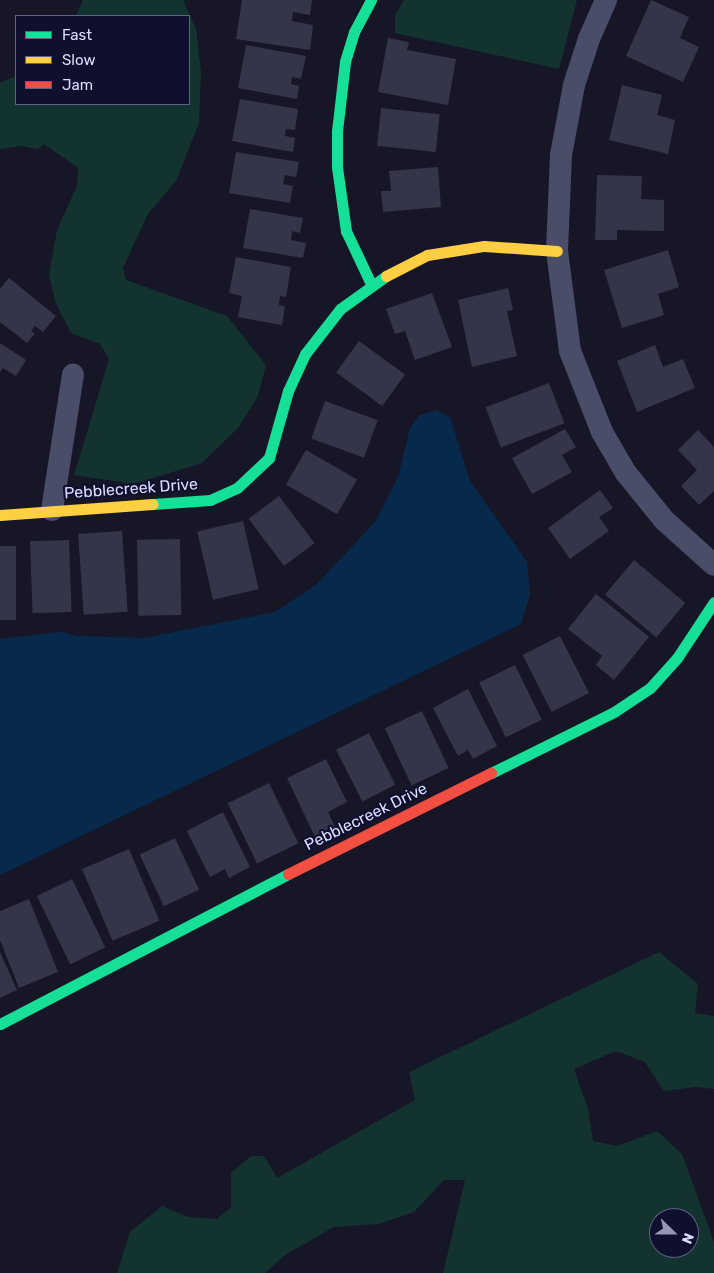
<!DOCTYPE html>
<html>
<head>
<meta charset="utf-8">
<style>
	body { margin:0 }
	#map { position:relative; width:714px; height:1273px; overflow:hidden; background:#161627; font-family:Rubik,sans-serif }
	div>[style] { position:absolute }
	.green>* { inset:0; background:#123330 }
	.water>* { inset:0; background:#072a4c }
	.building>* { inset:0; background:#343548; transform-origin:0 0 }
	.street>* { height:22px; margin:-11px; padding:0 11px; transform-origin:11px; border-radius:11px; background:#4a4d68 }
	.fast>* { height:11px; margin:-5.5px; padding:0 5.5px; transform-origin:5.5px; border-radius:5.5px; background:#16e098 }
	.slow>* { height:11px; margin:-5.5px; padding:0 5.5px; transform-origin:5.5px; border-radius:5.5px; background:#ffcf43 }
	.jam>* { height:11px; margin:-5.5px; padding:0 5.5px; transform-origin:5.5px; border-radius:5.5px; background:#f24e42 }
	span { translate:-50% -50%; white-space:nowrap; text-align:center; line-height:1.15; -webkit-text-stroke:4.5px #0f0f2e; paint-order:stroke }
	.street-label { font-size:16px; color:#dbddff }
	.legend { position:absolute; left:15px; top:15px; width:175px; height:90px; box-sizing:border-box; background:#0f0f2e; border:1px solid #616182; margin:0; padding:6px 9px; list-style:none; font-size:15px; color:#dbddff }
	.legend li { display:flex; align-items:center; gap:10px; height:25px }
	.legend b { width:25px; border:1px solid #616182 }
	.north { position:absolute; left:649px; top:1208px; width:50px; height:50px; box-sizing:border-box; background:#0f0f2e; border:1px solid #616182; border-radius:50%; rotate:112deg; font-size:14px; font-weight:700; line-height:20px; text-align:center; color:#dbddff }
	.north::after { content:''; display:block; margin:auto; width:18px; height:22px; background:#9697b3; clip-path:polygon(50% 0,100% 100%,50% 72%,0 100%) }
</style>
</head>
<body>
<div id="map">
	<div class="green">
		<div style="clip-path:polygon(83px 0,183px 0,196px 29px,201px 72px,199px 123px,176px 181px,148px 214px,123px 268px,126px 280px,227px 316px,266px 365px,258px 396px,238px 428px,202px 463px,134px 484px,74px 475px,109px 359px,100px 344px,71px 333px,56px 304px,49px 275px,57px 230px,77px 186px,78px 168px,44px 144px,38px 149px,22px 146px,0 149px,0 83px,16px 76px,16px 104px,189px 104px,189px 16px,76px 16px)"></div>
		<div style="clip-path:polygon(404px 0,577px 0,559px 69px,395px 33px,395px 15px)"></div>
		<div style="clip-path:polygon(evenodd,659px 952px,698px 984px,695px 1013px,714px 1016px,714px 1089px,696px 1087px,664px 1091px,645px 1062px,616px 1051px,574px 1069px,588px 1109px,593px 1141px,617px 1146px,657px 1131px,682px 1154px,714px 1242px,714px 1273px,443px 1273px,465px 1180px,444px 1180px,414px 1212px,379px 1224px,334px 1227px,285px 1255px,265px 1273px,117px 1273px,130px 1232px,162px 1206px,188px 1217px,217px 1219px,231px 1207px,231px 1173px,251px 1156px,264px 1156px,277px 1178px,415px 1100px,409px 1072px,659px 952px,659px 1218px,689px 1218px,689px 1248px,659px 1248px,659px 1218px)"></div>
	</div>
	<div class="water">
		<div style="clip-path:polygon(436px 410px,450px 417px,470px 481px,527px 562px,530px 594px,521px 624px,0 875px,0 639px,61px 632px,77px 636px,144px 638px,275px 612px,317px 584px,375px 522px,398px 477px,410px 428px,420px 415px)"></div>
	</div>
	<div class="building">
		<div style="clip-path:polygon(242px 0,312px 0,310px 15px,293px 12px,292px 21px,313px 25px,310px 50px,236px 39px)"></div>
		<div style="clip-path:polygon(651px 0,689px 17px,680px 38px,699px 47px,683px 82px,626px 56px)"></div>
		<div style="clip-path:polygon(388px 38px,409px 42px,407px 50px,456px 59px,448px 105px,378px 92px)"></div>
		<div style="clip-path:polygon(246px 45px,306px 56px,301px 79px,292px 77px,291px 84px,299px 86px,297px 99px,238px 88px)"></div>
		<div style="clip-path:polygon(622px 85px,662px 95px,657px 115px,675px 120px,668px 154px,609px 140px)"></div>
		<div style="clip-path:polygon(240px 99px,298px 109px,295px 130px,286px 129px,285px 136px,295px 138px,293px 152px,232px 141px)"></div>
		<div style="left:381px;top:108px;width:59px;height:38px;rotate:6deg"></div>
		<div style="clip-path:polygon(236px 152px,299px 162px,296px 177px,285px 175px,283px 184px,293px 186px,290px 203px,229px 193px)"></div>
		<div style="clip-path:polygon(438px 167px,441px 207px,383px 212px,381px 191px,391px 191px,389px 171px)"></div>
		<div style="clip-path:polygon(597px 175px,642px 176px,641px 199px,664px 200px,664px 231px,617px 230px,617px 240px,595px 240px)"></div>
		<div style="clip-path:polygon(250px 209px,303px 218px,300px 233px,292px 231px,291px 240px,306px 243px,303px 258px,243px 248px)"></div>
		<div style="clip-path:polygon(668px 250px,679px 287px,658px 294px,664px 315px,622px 328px,604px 270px)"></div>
		<div style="clip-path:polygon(236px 257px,291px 267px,286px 297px,280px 296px,279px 305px,285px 306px,282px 325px,238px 317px,242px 296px,229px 293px)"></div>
		<div style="clip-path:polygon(9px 278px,56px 316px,43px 332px,35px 326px,31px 331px,35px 334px,27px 343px,0 322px,0 289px)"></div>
		<div style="clip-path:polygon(508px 288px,513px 310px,507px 311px,517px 356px,472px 367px,458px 300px)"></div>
		<div style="clip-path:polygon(432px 293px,452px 347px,415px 360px,405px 331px,395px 334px,386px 309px)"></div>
		<div style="left:359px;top:341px;width:57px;height:39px;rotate:36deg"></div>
		<div style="clip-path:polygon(0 343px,26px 360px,16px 376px,3px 368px,0 372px)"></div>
		<div style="clip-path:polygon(655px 345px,663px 367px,683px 359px,695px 388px,637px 412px,617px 361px)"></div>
		<div style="left:549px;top:383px;width:43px;height:68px;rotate:69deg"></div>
		<div style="left:325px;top:401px;width:56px;height:40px;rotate:20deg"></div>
		<div style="clip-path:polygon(565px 429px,576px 447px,562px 455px,572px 472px,532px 494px,512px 458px)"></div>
		<div style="clip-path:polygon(698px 430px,714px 447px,714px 491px,699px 505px,681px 486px,697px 470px,678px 450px)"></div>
		<div style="left:306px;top:450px;width:59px;height:40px;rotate:30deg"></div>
		<div style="clip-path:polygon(600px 490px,613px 508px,599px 517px,609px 531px,570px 559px,548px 528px)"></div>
		<div style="left:279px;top:496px;width:59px;height:38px;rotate:53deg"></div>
		<div style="left:243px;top:521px;width:70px;height:47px;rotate:77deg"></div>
		<div style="left:122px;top:531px;width:81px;height:44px;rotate:86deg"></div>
		<div style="left:180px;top:539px;width:76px;height:43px;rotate:89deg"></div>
		<div style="left:69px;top:540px;width:72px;height:39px;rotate:88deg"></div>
		<div style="left:0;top:546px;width:16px;height:74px"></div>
		<div style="left:634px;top:560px;width:67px;height:45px;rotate:40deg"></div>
		<div style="clip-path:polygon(596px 594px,649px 637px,614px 680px,596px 665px,602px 656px,568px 629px)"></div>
		<div style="left:560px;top:636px;width:64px;height:42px;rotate:63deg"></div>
		<div style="left:515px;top:665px;width:61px;height:40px;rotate:64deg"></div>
		<div style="clip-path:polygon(468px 689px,497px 746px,473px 759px,468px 750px,458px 756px,433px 708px)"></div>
		<div style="left:422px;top:711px;width:63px;height:41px;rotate:65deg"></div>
		<div style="left:369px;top:733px;width:58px;height:37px;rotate:63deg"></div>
		<div style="clip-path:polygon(326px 759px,347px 802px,328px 812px,335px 827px,315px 837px,287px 778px)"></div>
		<div style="left:269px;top:783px;width:67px;height:46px;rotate:64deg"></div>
		<div style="clip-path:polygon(223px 812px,250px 867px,229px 878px,225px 869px,210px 877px,187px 831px)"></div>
		<div style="left:175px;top:838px;width:57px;height:39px;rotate:65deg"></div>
		<div style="left:129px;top:849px;width:78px;height:51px;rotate:67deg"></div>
		<div style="left:72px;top:879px;width:76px;height:39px;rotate:64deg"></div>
		<div style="clip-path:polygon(29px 899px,58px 972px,19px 988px,0 940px,0 911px)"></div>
		<div style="clip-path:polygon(0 952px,17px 990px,0 998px)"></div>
	</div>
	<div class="street">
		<div style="left:606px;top:0;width:43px;rotate:113.6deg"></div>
		<div style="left:589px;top:39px;width:48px;rotate:108.1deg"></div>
		<div style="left:574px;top:85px;width:71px;rotate:100.5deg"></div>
		<div style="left:561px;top:155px;width:96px;rotate:92.4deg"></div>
		<div style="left:557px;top:251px;width:101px;rotate:82.6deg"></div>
		<div style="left:570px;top:351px;width:87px;rotate:68.4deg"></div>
		<div style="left:602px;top:432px;width:48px;rotate:59.7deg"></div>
		<div style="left:626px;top:473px;width:60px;rotate:51deg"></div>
		<div style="left:664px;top:520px;width:67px;rotate:42deg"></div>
		<div style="left:52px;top:510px;width:137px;rotate:-81.2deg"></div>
	</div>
	<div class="fast">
		<div style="left:371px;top:0;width:36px;rotate:118deg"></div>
		<div style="left:354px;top:32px;width:31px;rotate:107deg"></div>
		<div style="left:345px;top:62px;width:69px;rotate:96.6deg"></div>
		<div style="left:337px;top:131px;width:36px;rotate:90deg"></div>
		<div style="left:337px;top:167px;width:65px;rotate:82deg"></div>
		<div style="left:346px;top:231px;width:59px;rotate:64.7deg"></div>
		<div style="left:153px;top:504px;width:57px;rotate:-4deg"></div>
		<div style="left:210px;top:500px;width:30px;rotate:-24deg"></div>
		<div style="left:237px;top:488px;width:44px;rotate:-43.2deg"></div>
		<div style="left:269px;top:458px;width:70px;rotate:-74.2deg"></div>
		<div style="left:288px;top:391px;width:41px;rotate:-65.3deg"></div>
		<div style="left:305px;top:354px;width:57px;rotate:-52.1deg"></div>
		<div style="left:340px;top:309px;width:57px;rotate:-35.7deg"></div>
		<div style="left:491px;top:773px;width:137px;rotate:-26.4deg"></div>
		<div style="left:614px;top:712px;width:43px;rotate:-33.7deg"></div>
		<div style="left:650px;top:688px;width:40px;rotate:-48deg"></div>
		<div style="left:677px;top:658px;width:67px;rotate:-56.5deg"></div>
		<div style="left:0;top:1024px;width:325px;rotate:-27.5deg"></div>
	</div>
	<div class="slow">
		<div style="left:386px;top:276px;width:46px;rotate:-27.1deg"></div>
		<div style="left:427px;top:255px;width:58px;rotate:-9deg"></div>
		<div style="left:484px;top:246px;width:73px;rotate:3.9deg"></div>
		<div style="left:0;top:515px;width:153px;rotate:-4.1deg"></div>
	</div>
	<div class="jam">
		<div style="left:288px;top:874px;width:227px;rotate:-26.5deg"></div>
	</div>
	<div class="street-label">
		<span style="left:131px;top:489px;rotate:-4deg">Pebblecreek Drive</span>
		<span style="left:366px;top:817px;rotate:-26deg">Pebblecreek Drive</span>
	</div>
	<ul class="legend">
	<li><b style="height:6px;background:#16e098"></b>Fast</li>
	<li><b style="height:6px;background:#ffcf43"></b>Slow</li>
	<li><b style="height:6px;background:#f24e42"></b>Jam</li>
	</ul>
	<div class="north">N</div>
</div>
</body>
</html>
